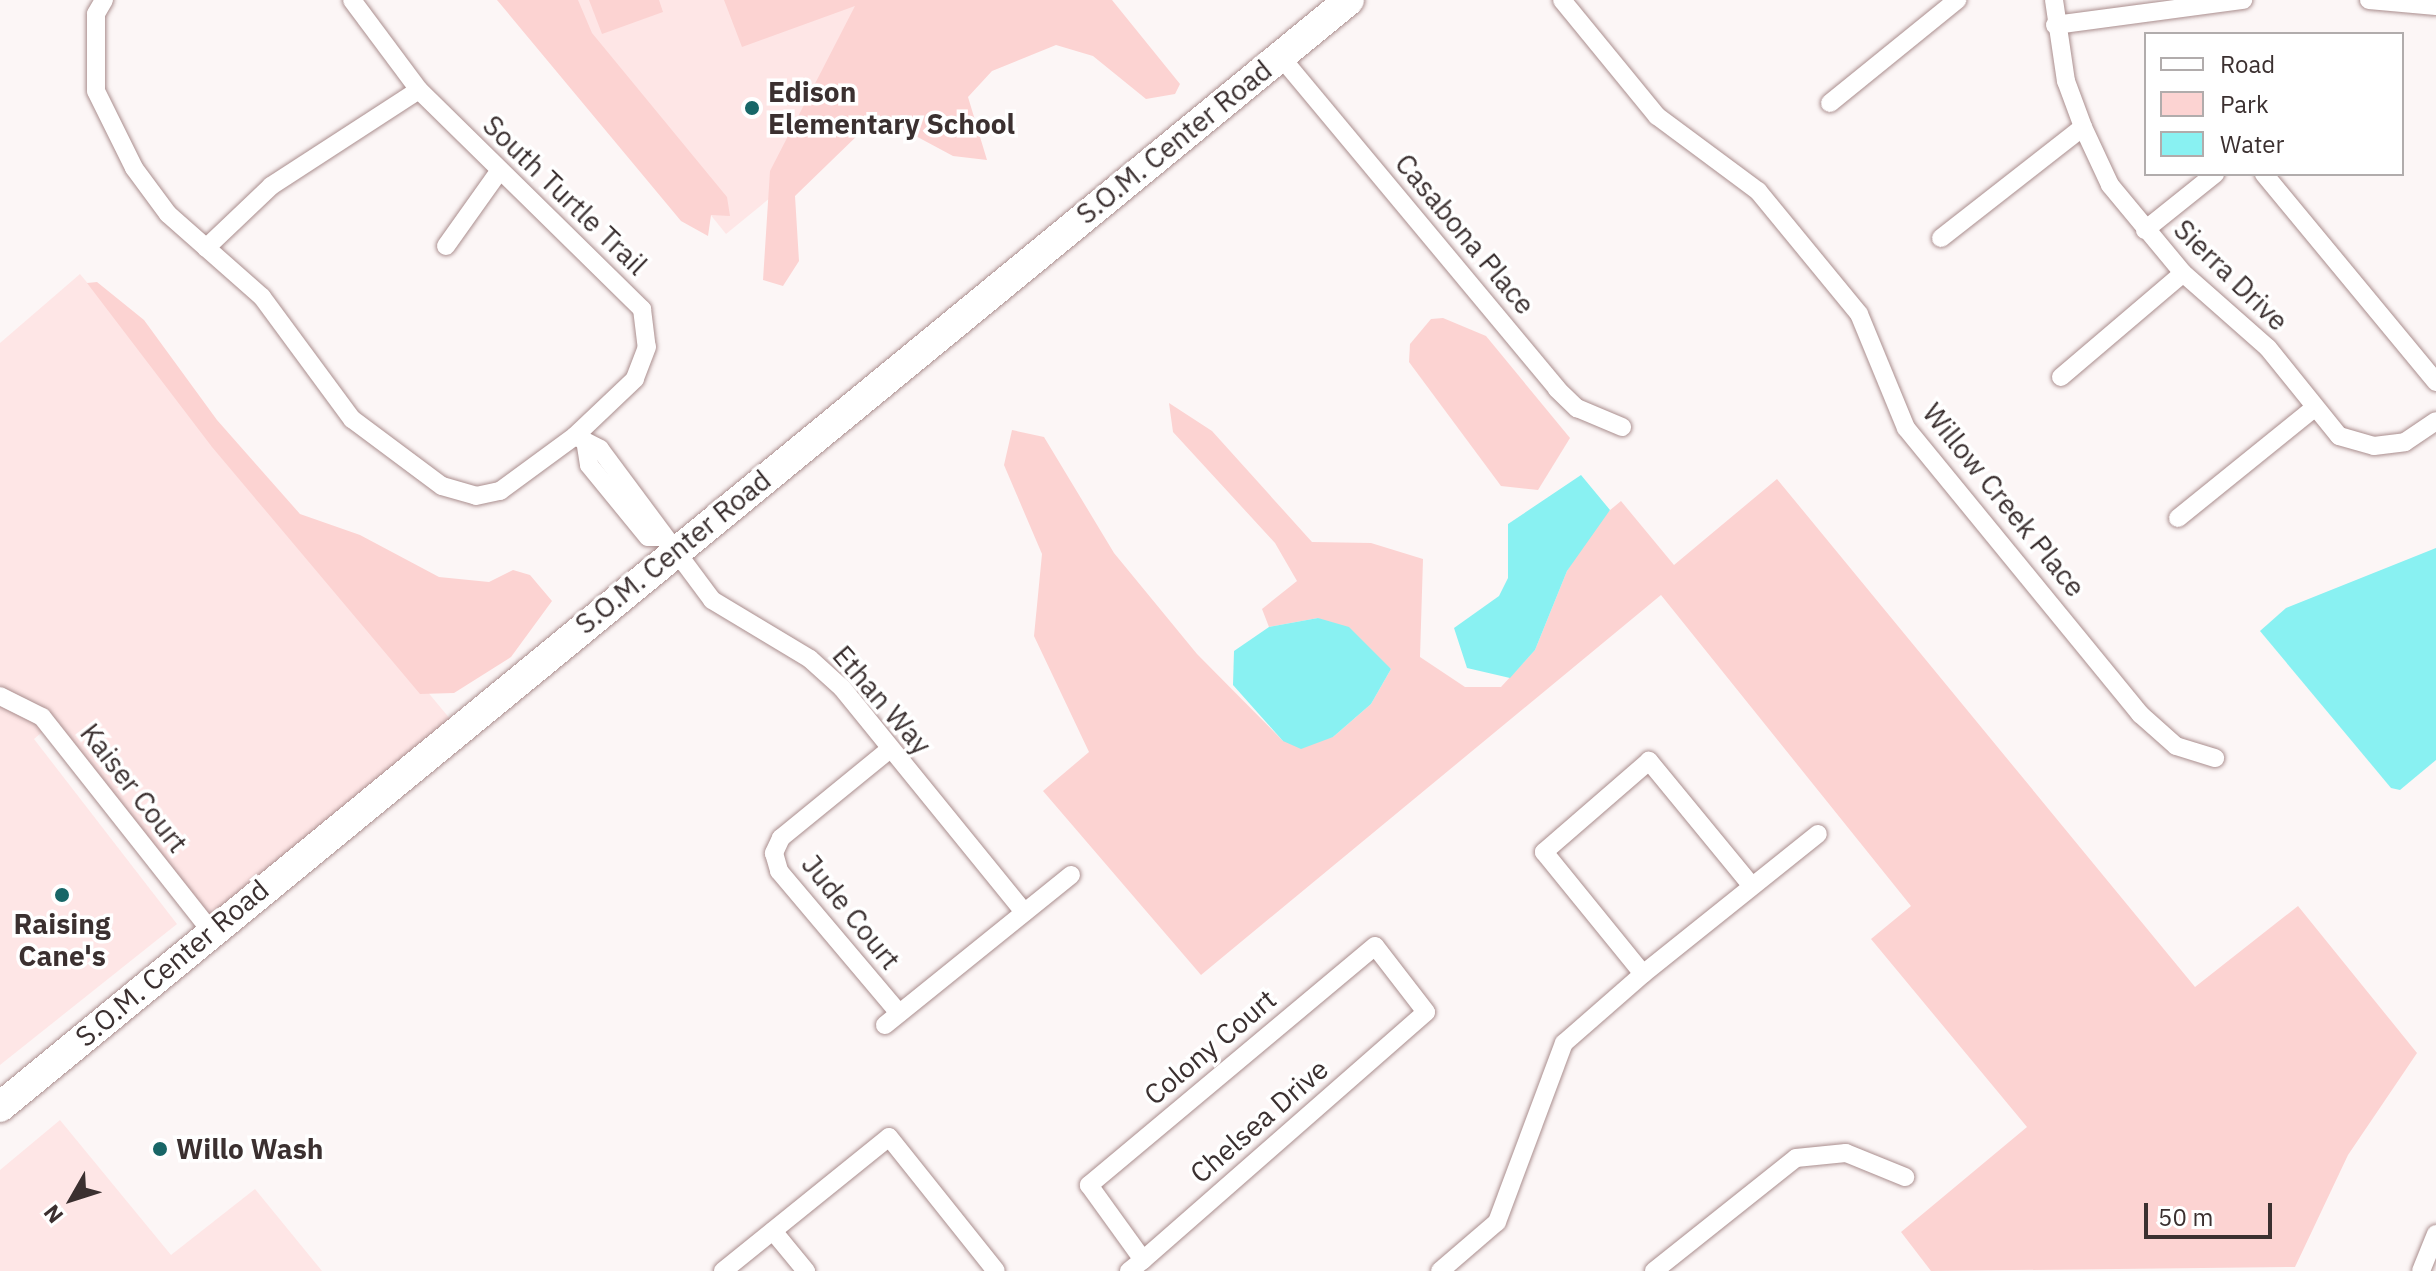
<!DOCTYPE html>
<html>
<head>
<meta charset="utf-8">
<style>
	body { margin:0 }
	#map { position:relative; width:2436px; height:1271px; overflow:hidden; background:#fcf6f6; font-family:"IBM Plex Sans",sans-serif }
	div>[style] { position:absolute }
	.built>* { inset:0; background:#fee6e6 }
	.green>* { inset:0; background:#fcd3d2 }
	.water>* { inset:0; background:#89f1f2 }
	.roads { filter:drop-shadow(0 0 2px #aa8e8e) drop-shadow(0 0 2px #aa8e8e) }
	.street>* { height:18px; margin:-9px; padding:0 9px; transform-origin:9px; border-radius:9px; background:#fff }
	.primary>* { height:30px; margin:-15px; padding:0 15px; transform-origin:15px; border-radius:15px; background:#fff }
	.dots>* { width:22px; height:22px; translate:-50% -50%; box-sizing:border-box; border:4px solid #fff; border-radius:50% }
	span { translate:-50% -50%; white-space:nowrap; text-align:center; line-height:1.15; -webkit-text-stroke:7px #fff; paint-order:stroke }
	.poi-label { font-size:28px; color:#3b3030; font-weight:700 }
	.left { translate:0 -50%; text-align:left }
	.street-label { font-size:28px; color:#3b3030 }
	.legend { position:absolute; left:2144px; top:32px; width:260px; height:144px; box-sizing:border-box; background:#fff; border:2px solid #b1acac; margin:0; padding:10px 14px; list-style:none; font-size:24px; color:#3b3030 }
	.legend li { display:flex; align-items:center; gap:16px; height:40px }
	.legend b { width:40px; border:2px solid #b1acac }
	.north { position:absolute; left:32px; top:1159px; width:80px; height:80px; -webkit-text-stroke:6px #fff; paint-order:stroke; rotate:231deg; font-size:22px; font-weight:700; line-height:32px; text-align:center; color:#3b3030 }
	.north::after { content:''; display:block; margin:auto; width:28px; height:36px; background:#3b3030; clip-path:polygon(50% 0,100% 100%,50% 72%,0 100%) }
	.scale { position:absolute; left:2144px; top:1203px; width:128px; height:36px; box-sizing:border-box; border:4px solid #3b3030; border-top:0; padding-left:10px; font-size:24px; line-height:28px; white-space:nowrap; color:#3b3030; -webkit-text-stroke:6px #fff; paint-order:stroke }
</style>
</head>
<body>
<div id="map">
	<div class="built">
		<div style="clip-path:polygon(538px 0,1012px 0,726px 234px)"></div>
		<div style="clip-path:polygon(80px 274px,451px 720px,212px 921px,53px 723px,34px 739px,177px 924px,0 1065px,0 343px)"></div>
		<div style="clip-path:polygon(60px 1120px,171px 1255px,255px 1189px,322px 1271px,0 1271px,0 1170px)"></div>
	</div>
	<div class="green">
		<div style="clip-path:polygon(497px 0,578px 0,592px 33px,727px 197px,730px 216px,711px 215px,708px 236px,681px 221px)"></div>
		<div style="clip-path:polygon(589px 0,659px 0,663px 12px,602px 34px)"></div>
		<div style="clip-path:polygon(724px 0,1112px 0,1180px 84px,1175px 94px,1146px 99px,1093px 56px,1056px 45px,992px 71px,968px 97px,987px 160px,953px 156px,897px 126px,862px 131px,795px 196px,799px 261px,783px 286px,763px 280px,770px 171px,855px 6px,742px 47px)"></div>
		<div style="clip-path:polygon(97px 282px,144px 320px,217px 420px,300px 514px,360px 535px,439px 577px,489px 582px,513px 570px,530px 575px,552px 601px,511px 657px,454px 693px,420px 694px,212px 447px,87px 283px)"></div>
		<div style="clip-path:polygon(1443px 318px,1486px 336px,1570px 438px,1538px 490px,1501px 486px,1409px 362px,1410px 344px,1431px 319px)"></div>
		<div style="clip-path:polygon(1169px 403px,1212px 431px,1312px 542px,1371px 543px,1423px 559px,1420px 657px,1465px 687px,1501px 687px,1535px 650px,1567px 571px,1597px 521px,1621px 501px,1674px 565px,1777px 479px,2195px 987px,2298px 906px,2417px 1053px,2348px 1155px,2295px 1267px,1931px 1271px,1901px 1232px,2027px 1127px,1871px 939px,1911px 906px,1661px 595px,1201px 975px,1043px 791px,1089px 752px,1034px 636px,1042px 554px,1004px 465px,1012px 430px,1044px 437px,1114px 553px,1197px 654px,1283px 741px,1333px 737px,1371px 704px,1391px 669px,1318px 618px,1269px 627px,1262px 609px,1297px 581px,1275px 543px,1173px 432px)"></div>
	</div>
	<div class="water">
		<div style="clip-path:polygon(1581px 475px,1610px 510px,1567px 571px,1535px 650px,1510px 678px,1467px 668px,1454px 628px,1499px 596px,1508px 578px,1508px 524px)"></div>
		<div style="clip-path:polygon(2436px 548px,2436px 760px,2400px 790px,2391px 788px,2260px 631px,2286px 608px)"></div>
		<div style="clip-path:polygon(1318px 618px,1349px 627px,1391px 669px,1371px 704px,1333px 737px,1301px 749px,1283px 741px,1233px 685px,1234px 651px,1269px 627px)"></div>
	</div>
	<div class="roads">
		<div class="street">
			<div style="left:104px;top:0;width:16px;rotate:120deg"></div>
			<div style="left:96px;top:14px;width:77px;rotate:90deg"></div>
			<div style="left:96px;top:91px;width:86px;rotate:63.7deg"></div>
			<div style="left:134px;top:168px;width:57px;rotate:53.5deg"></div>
			<div style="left:168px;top:214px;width:125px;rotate:41.4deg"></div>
			<div style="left:262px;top:297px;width:152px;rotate:53.6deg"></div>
			<div style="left:352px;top:419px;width:112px;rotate:36.7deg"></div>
			<div style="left:442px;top:486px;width:35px;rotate:16deg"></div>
			<div style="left:476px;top:496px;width:25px;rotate:-12deg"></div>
			<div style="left:500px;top:491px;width:93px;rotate:-36.3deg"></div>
			<div style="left:575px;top:436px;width:28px;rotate:27deg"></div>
			<div style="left:600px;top:449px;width:188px;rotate:53.4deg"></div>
			<div style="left:712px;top:600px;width:114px;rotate:31deg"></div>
			<div style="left:810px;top:659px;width:43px;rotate:42.2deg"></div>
			<div style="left:842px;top:688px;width:289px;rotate:50.9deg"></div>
			<div style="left:352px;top:0;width:112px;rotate:53.3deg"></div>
			<div style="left:419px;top:90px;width:313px;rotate:44.5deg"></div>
			<div style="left:642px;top:309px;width:38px;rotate:83deg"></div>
			<div style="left:647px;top:347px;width:34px;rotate:111deg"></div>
			<div style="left:635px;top:379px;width:83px;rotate:136.5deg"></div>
			<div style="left:1562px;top:0;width:150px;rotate:50.7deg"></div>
			<div style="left:1657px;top:116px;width:126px;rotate:36.6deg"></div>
			<div style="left:1758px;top:191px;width:159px;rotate:50.6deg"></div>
			<div style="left:1859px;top:314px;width:123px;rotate:67.6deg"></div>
			<div style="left:1906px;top:428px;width:370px;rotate:50.7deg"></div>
			<div style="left:2140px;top:714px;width:48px;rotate:41.6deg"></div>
			<div style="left:2176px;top:746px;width:41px;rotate:17.1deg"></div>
			<div style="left:2054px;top:0;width:82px;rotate:81.6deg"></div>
			<div style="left:2066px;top:81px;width:49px;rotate:69.7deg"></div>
			<div style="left:2083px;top:127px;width:64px;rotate:65deg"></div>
			<div style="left:2110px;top:185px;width:114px;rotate:50.3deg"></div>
			<div style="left:2183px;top:273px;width:113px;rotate:41.4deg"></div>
			<div style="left:2268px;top:348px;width:113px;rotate:51.1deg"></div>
			<div style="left:2339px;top:436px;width:36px;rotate:16deg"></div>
			<div style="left:2374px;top:446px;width:31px;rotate:-7deg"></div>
			<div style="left:2405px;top:442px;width:37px;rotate:-34deg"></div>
			<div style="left:2369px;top:0;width:67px;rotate:5.1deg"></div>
			<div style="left:2055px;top:25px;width:190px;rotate:-7.6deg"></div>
			<div style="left:1280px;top:56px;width:433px;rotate:50.2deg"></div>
			<div style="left:1557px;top:389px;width:28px;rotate:44deg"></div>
			<div style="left:1577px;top:408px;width:49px;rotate:22.9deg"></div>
			<div style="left:1830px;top:103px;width:164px;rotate:-39deg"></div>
			<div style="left:2264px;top:174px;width:270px;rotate:50.4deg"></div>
			<div style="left:2145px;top:230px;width:90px;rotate:-38.7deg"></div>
			<div style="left:1941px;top:238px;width:180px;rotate:-38deg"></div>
			<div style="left:446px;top:246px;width:93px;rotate:-54.6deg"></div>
			<div style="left:206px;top:248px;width:90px;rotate:-43.6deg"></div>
			<div style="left:271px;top:186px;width:176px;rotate:-33deg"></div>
			<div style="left:2061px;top:377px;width:160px;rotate:-40.4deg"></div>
			<div style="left:586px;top:446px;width:19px;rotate:81deg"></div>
			<div style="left:589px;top:465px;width:93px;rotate:50.7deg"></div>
			<div style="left:648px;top:537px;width:13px"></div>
			<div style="left:2178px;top:518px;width:172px;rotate:-38.9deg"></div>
			<div style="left:0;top:696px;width:47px;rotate:26.6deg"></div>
			<div style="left:42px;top:717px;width:273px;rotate:51.7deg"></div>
			<div style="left:890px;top:749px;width:141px;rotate:140.8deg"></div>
			<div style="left:781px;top:838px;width:17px;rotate:115deg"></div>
			<div style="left:774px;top:853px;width:19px;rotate:74deg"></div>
			<div style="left:779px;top:871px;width:186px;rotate:49.8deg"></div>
			<div style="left:1751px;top:885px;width:161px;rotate:-129.4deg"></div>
			<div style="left:1649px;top:761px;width:139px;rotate:139.1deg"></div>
			<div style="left:1544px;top:852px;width:157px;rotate:50.9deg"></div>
			<div style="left:1643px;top:974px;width:224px;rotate:-38.7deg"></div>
			<div style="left:885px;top:1025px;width:239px;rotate:-38.9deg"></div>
			<div style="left:773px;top:1231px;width:52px;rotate:50.5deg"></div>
			<div style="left:723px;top:1271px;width:213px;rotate:-38.9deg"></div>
			<div style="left:889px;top:1137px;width:171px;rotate:51.4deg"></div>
			<div style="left:1129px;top:1271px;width:18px;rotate:-38deg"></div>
			<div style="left:1143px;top:1260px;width:376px;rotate:-41.2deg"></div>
			<div style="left:1426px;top:1012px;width:83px;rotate:-127.7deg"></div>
			<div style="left:1375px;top:946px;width:373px;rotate:140.1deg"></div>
			<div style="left:1089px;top:1185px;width:92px;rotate:54.2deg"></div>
			<div style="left:1440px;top:1271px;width:75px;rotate:-40.7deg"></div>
			<div style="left:1497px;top:1222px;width:191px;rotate:-69.5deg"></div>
			<div style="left:1564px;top:1043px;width:105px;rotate:-41.1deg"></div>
			<div style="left:1654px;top:1271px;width:181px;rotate:-38.5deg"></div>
			<div style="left:1796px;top:1158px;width:50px;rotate:-5.7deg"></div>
			<div style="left:1846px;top:1153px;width:64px;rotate:22.1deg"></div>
			<div style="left:2421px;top:1271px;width:40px;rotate:-68deg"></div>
		</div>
		<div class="primary">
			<div style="left:0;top:1107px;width:1745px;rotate:-39.37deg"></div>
		</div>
	</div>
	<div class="dots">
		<div style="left:752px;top:108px;background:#186667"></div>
		<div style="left:62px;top:895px;background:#186667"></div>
		<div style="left:160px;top:1149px;background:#186667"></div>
	</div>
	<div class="poi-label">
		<span class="left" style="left:768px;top:108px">Edison<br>Elementary School</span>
		<span style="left:62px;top:940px">Raising<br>Cane's</span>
		<span class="left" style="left:176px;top:1149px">Willo Wash</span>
	</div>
	<div class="street-label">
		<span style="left:1174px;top:142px;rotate:-39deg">S.O.M. Center Road</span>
		<span style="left:565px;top:195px;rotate:44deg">South Turtle Trail</span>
		<span style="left:1465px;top:234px;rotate:50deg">Casabona Place</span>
		<span style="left:2231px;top:275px;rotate:44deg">Sierra Drive</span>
		<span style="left:2004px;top:500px;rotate:51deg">Willow Creek Place</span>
		<span style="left:673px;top:552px;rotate:-39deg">S.O.M. Center Road</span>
		<span style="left:882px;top:700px;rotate:49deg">Ethan Way</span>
		<span style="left:134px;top:788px;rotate:52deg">Kaiser Court</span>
		<span style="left:851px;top:912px;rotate:51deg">Jude Court</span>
		<span style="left:172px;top:963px;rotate:-40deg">S.O.M. Center Road</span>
		<span style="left:1210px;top:1047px;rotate:-40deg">Colony Court</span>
		<span style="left:1259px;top:1121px;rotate:-41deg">Chelsea Drive</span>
	</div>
	<ul class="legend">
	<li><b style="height:10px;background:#fff"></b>Road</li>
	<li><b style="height:22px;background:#fcd3d2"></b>Park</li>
	<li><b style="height:22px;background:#89f1f2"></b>Water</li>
	</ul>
	<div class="north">N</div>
	<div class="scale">50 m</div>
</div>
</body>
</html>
